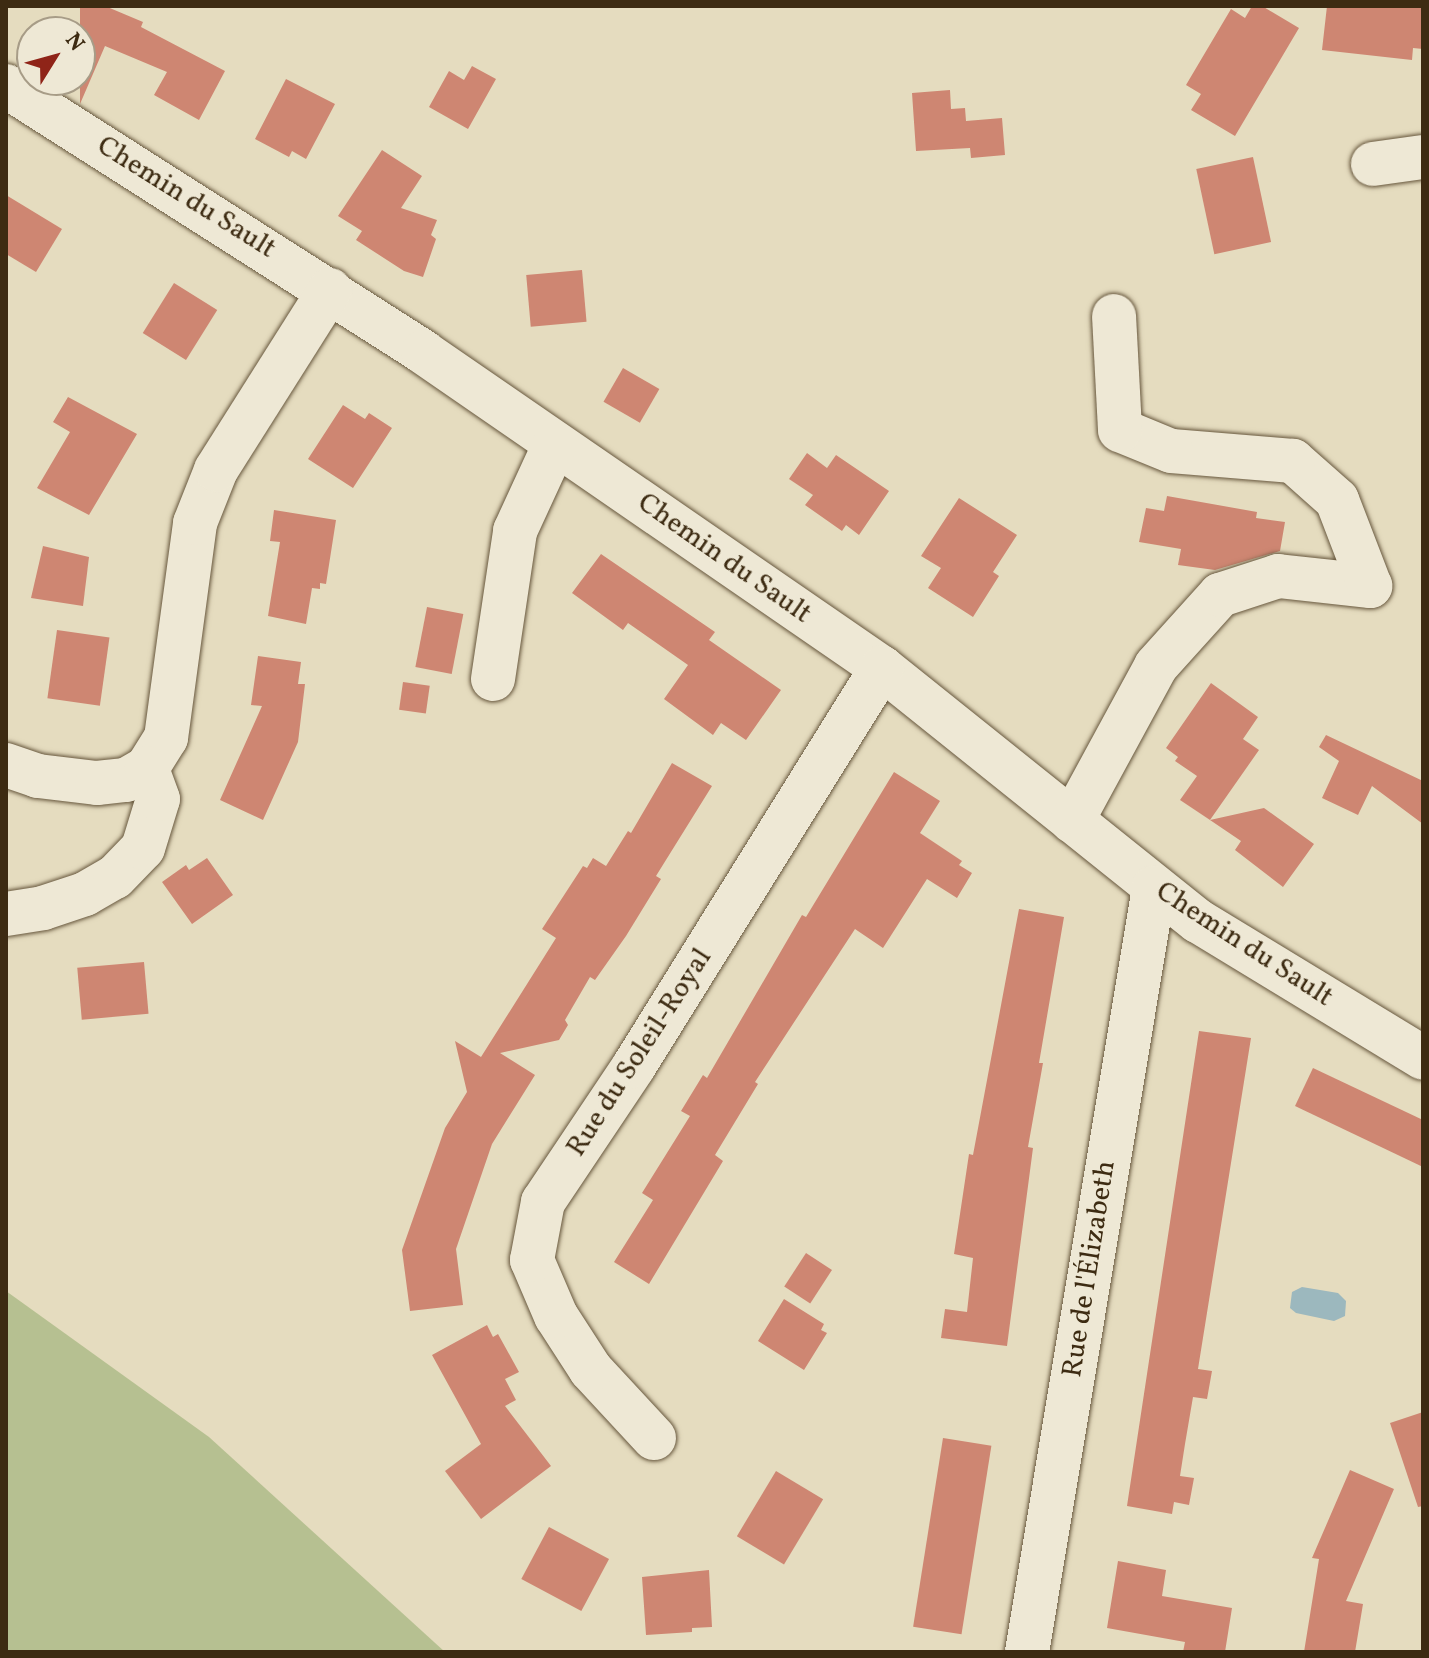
<!DOCTYPE html>
<html>
<head>
<meta charset="utf-8">
<style>
	body { margin:0 }
	#map { position:relative; width:1429px; height:1658px; overflow:hidden; background:#e5dcbf; font-family:Vollkorn,serif }
	div>[style] { position:absolute }
	.green>* { inset:0; background:#b6c091 }
	.water>* { inset:0; background:#9cb8be }
	.building>* { inset:0; background:#ce8672; transform-origin:0 0 }
	.roads { filter:drop-shadow(0 0 2px #67573d) drop-shadow(0 0 2px #67573d) }
	.minor>* { height:44px; margin:-22px; padding:0 22px; transform-origin:22px; border-radius:22px; background:#eee8d5 }
	span { translate:-50% -50%; white-space:nowrap; text-align:center; line-height:1.15; -webkit-text-stroke:6px #eee8d5; paint-order:stroke }
	.street-label { font-size:28px; color:#3d2b12 }
	.frame { position:absolute; inset:0; border:8px solid #3d2b12; pointer-events:none }
	.north { position:absolute; left:16px; top:16px; width:80px; height:80px; box-sizing:border-box; background:#eee8d5; border:2px solid #a79c87; border-radius:50%; rotate:53deg; font-size:22px; font-weight:700; line-height:32px; text-align:center; color:#3d2b12 }
	.north::after { content:''; display:block; margin:auto; width:28px; height:36px; background:#8f2418; clip-path:polygon(50% 0,100% 100%,50% 72%,0 100%) }
</style>
</head>
<body>
<div id="map">
	<div class="green">
		<div style="clip-path:polygon(6px 1291px,209px 1437px,445px 1652px,6px 1652px)"></div>
	</div>
	<div class="water">
		<div style="clip-path:polygon(1302px 1287px,1338px 1293px,1346px 1301px,1345px 1316px,1334px 1321px,1296px 1313px,1290px 1308px,1292px 1292px)"></div>
	</div>
	<div class="building">
		<div style="clip-path:polygon(80px 6px,105px 6px,143px 22px,141px 27px,225px 71px,199px 120px,154px 95px,167px 72px,105px 46px,80px 104px)"></div>
		<div style="clip-path:polygon(1252px 6px,1262px 6px,1299px 28px,1235px 136px,1191px 110px,1201px 94px,1186px 85px,1231px 9px,1245px 18px)"></div>
		<div style="clip-path:polygon(1327px 6px,1423px 6px,1423px 49px,1413px 48px,1412px 60px,1322px 50px)"></div>
		<div style="clip-path:polygon(472px 66px,496px 79px,468px 129px,429px 107px,449px 71px,464px 80px)"></div>
		<div style="clip-path:polygon(286px 79px,335px 104px,306px 159px,292px 151px,289px 157px,255px 139px)"></div>
		<div style="clip-path:polygon(950px 90px,951px 109px,965px 108px,966px 121px,1002px 118px,1005px 155px,971px 158px,970px 148px,916px 151px,912px 93px)"></div>
		<div style="clip-path:polygon(382px 150px,422px 176px,401px 208px,437px 220px,431px 235px,436px 239px,423px 277px,404px 271px,356px 240px,362px 231px,338px 216px)"></div>
		<div style="left:1253px;top:157px;width:87px;height:58px;rotate:78deg"></div>
		<div style="clip-path:polygon(6px 195px,62px 229px,36px 272px,6px 254px)"></div>
		<div style="left:582px;top:270px;width:52px;height:56px;rotate:85deg"></div>
		<div style="left:174px;top:283px;width:51px;height:59px;rotate:32deg"></div>
		<div style="left:623px;top:368px;width:42px;height:39px;rotate:30deg"></div>
		<div style="clip-path:polygon(68px 397px,137px 434px,89px 515px,37px 488px,70px 432px,53px 422px)"></div>
		<div style="clip-path:polygon(343px 405px,365px 419px,369px 413px,392px 428px,353px 488px,308px 459px)"></div>
		<div style="clip-path:polygon(807px 453px,827px 468px,836px 455px,889px 491px,859px 535px,846px 525px,842px 531px,805px 505px,813px 495px,789px 479px)"></div>
		<div style="clip-path:polygon(1167px 496px,1257px 512px,1256px 518px,1285px 522px,1280px 551px,1215px 570px,1178px 565px,1181px 549px,1139px 542px,1146px 508px,1164px 511px)"></div>
		<div style="clip-path:polygon(959px 498px,1017px 535px,993px 572px,999px 576px,973px 617px,928px 588px,941px 568px,921px 556px)"></div>
		<div style="clip-path:polygon(274px 510px,336px 520px,326px 584px,320px 583px,320px 589px,312px 588px,306px 624px,268px 616px,280px 542px,270px 541px)"></div>
		<div style="clip-path:polygon(43px 546px,89px 557px,83px 606px,31px 598px)"></div>
		<div style="clip-path:polygon(601px 554px,715px 632px,709px 640px,781px 690px,746px 740px,721px 723px,713px 735px,664px 699px,688px 665px,628px 623px,623px 630px,572px 593px)"></div>
		<div style="left:427px;top:607px;width:37px;height:61px;rotate:11deg"></div>
		<div style="left:57px;top:630px;width:53px;height:69px;rotate:8deg"></div>
		<div style="clip-path:polygon(258px 656px,301px 662px,298px 684px,305px 684px,298px 742px,263px 820px,220px 800px,262px 706px,251px 705px)"></div>
		<div style="left:403px;top:682px;width:27px;height:28px;rotate:8deg"></div>
		<div style="clip-path:polygon(1211px 683px,1258px 717px,1243px 739px,1259px 750px,1210px 820px,1180px 800px,1197px 776px,1175px 761px,1178px 757px,1166px 748px)"></div>
		<div style="clip-path:polygon(1326px 735px,1423px 781px,1423px 824px,1372px 786px,1358px 815px,1322px 798px,1339px 761px,1319px 747px)"></div>
		<div style="clip-path:polygon(672px 763px,712px 786px,656px 876px,661px 879px,626px 936px,595px 980px,590px 977px,565px 1020px,568px 1025px,559px 1040px,500px 1053px,535px 1075px,492px 1144px,456px 1249px,463px 1305px,410px 1311px,402px 1250px,445px 1128px,467px 1092px,455px 1041px,481px 1057px,556px 938px,542px 929px,583px 866px,587px 868px,593px 858px,606px 866px,628px 831px,631px 833px)"></div>
		<div style="clip-path:polygon(894px 772px,940px 801px,920px 833px,962px 861px,959px 865px,972px 873px,957px 898px,927px 879px,883px 948px,855px 929px,755px 1082px,758px 1084px,715px 1155px,723px 1161px,649px 1284px,614px 1262px,653px 1200px,642px 1193px,690px 1116px,681px 1111px,703px 1075px,707px 1078px,802px 915px,806px 917px)"></div>
		<div style="clip-path:polygon(1264px 808px,1314px 844px,1283px 887px,1235px 850px,1241px 841px,1210px 820px)"></div>
		<div style="clip-path:polygon(207px 858px,233px 895px,192px 924px,162px 882px,186px 865px,189px 870px)"></div>
		<div style="clip-path:polygon(1019px 909px,1064px 917px,1039px 1063px,1043px 1063px,1028px 1147px,1033px 1148px,1007px 1346px,941px 1338px,945px 1309px,967px 1312px,973px 1258px,954px 1254px,969px 1154px,973px 1155px)"></div>
		<div style="left:144px;top:962px;width:52px;height:67px;rotate:85deg"></div>
		<div style="clip-path:polygon(1199px 1031px,1251px 1038px,1198px 1369px,1212px 1371px,1207px 1399px,1193px 1397px,1185px 1444px,1180px 1476px,1194px 1478px,1189px 1505px,1174px 1502px,1172px 1514px,1127px 1506px)"></div>
		<div style="clip-path:polygon(1313px 1068px,1423px 1120px,1423px 1167px,1295px 1106px)"></div>
		<div style="left:806px;top:1253px;width:31px;height:40px;rotate:33deg"></div>
		<div style="clip-path:polygon(784px 1299px,824px 1324px,821px 1330px,827px 1333px,804px 1370px,758px 1341px)"></div>
		<div style="clip-path:polygon(487px 1325px,493px 1337px,498px 1334px,519px 1372px,505px 1379px,516px 1400px,505px 1406px,551px 1466px,481px 1519px,445px 1471px,481px 1444px,432px 1355px)"></div>
		<div style="clip-path:polygon(1423px 1412px,1423px 1506px,1418px 1507px,1390px 1423px)"></div>
		<div style="left:943px;top:1438px;width:49px;height:191px;rotate:9deg"></div>
		<div style="clip-path:polygon(1350px 1470px,1394px 1489px,1346px 1601px,1363px 1604px,1355px 1652px,1304px 1652px,1319px 1559px,1312px 1558px)"></div>
		<div style="left:776px;top:1471px;width:55px;height:76px;rotate:31deg"></div>
		<div style="left:549px;top:1527px;width:68px;height:59px;rotate:28deg"></div>
		<div style="clip-path:polygon(1118px 1561px,1166px 1570px,1162px 1596px,1232px 1608px,1225px 1652px,1183px 1652px,1185px 1642px,1107px 1628px)"></div>
		<div style="clip-path:polygon(709px 1570px,712px 1627px,692px 1628px,692px 1632px,646px 1635px,642px 1577px)"></div>
	</div>
	<div class="roads">
		<div class="minor">
			<div style="left:6px;top:86px;width:495px;rotate:32.5deg"></div>
			<div style="left:423px;top:352px;width:557px;rotate:34.55deg"></div>
			<div style="left:882px;top:668px;width:405px;rotate:38.7deg"></div>
			<div style="left:1198px;top:921px;width:263px;rotate:31.3deg"></div>
			<div style="left:1373px;top:164px;width:50px;rotate:-8deg"></div>
			<div style="left:493px;top:679px;width:150px;rotate:-81.5deg"></div>
			<div style="left:515px;top:531px;width:96px;rotate:-65.3deg"></div>
			<div style="left:6px;top:765px;width:34px;rotate:19deg"></div>
			<div style="left:38px;top:776px;width:59px;rotate:6.8deg"></div>
			<div style="left:97px;top:783px;width:29px;rotate:-6deg"></div>
			<div style="left:126px;top:780px;width:24px;rotate:-30deg"></div>
			<div style="left:147px;top:768px;width:36px;rotate:-58deg"></div>
			<div style="left:166px;top:738px;width:217px;rotate:-82.3deg"></div>
			<div style="left:195px;top:523px;width:57px;rotate:-68.4deg"></div>
			<div style="left:216px;top:470px;width:213px;rotate:-57.7deg"></div>
			<div style="left:1072px;top:821px;width:176px;rotate:-61.5deg"></div>
			<div style="left:1156px;top:666px;width:96px;rotate:-48deg"></div>
			<div style="left:1220px;top:595px;width:61px;rotate:-18.1deg"></div>
			<div style="left:1278px;top:576px;width:93px;rotate:6.2deg"></div>
			<div style="left:1370px;top:586px;width:92px;rotate:-111deg"></div>
			<div style="left:1337px;top:500px;width:59px;rotate:-138.4deg"></div>
			<div style="left:1293px;top:461px;width:122px;rotate:-175.3deg"></div>
			<div style="left:1171px;top:451px;width:55px;rotate:-157.6deg"></div>
			<div style="left:1120px;top:430px;width:114px;rotate:-93deg"></div>
			<div style="left:6px;top:914px;width:37px;rotate:-9deg"></div>
			<div style="left:43px;top:908px;width:44px;rotate:-18.4deg"></div>
			<div style="left:85px;top:894px;width:34px;rotate:-30deg"></div>
			<div style="left:115px;top:877px;width:40px;rotate:-46deg"></div>
			<div style="left:143px;top:848px;width:51px;rotate:-73deg"></div>
			<div style="left:158px;top:799px;width:33px;rotate:-110deg"></div>
			<div style="left:654px;top:1438px;width:93px;rotate:-132.8deg"></div>
			<div style="left:591px;top:1370px;width:64px;rotate:-122.9deg"></div>
			<div style="left:556px;top:1316px;width:61px;rotate:-113.2deg"></div>
			<div style="left:532px;top:1260px;width:59px;rotate:-79.3deg"></div>
			<div style="left:543px;top:1202px;width:164px;rotate:-56.2deg"></div>
			<div style="left:634px;top:1066px;width:469px;rotate:-58.1deg"></div>
			<div style="left:1027px;top:1652px;width:775px;rotate:-80.57deg"></div>
		</div>
	</div>
	<div class="street-label">
		<span style="left:186px;top:198px;rotate:32deg">Chemin du Sault</span>
		<span style="left:724px;top:559px;rotate:35deg">Chemin du Sault</span>
		<span style="left:1244px;top:945px;rotate:33deg">Chemin du Sault</span>
		<span style="left:640px;top:1053px;rotate:-57deg">Rue du Soleil-Royal</span>
		<span style="left:1090px;top:1269px;rotate:-81deg">Rue de l'Élizabeth</span>
	</div>
	<div class="frame"></div>
	<div class="north">N</div>
</div>
</body>
</html>
